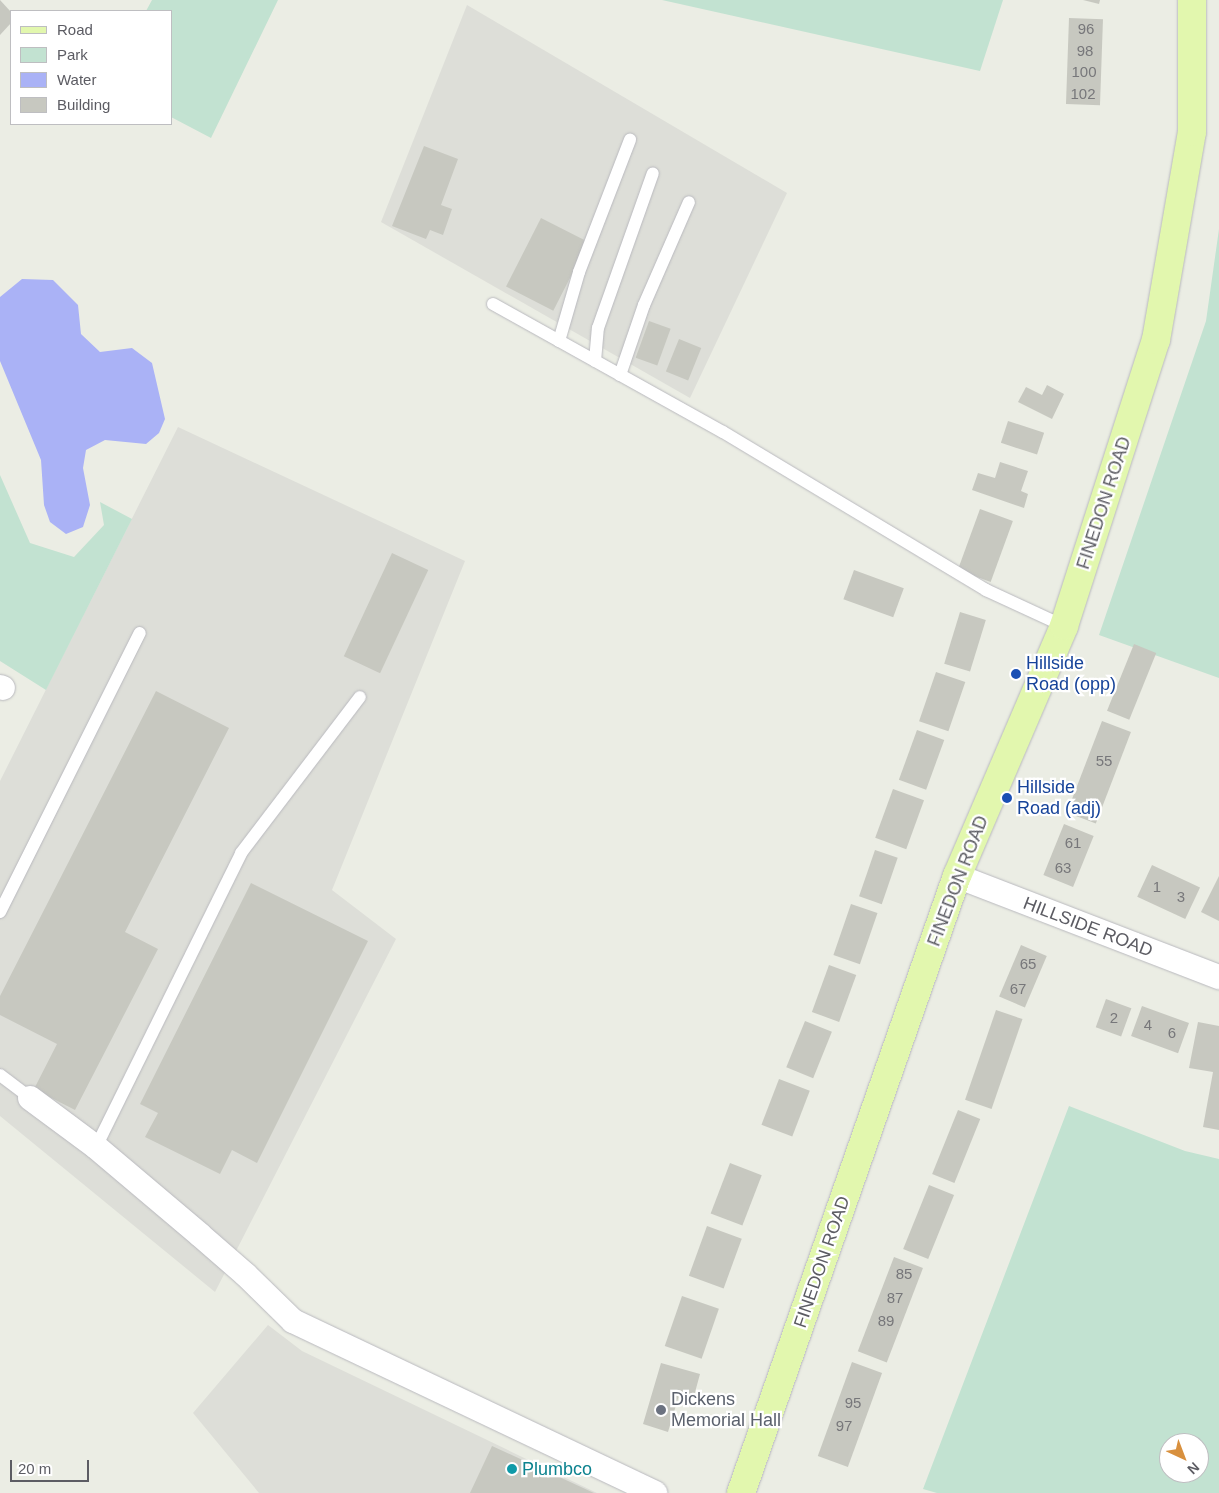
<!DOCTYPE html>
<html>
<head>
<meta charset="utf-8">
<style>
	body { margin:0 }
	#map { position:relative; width:1219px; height:1493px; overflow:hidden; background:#ebede4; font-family:Helvetica,sans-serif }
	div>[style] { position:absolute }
	.industrial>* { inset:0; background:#ddded8 }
	.green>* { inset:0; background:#c2e2d1 }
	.water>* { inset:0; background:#aab2f6 }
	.building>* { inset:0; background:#c7c8c0; transform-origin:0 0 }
	.roads { filter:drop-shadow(0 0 1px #b9b9be) drop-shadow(0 0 1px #b9b9be) }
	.service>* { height:12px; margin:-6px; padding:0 6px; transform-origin:6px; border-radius:6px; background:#fff }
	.minor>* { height:24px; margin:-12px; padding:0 12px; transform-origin:12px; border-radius:12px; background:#fff }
	.primary>* { height:28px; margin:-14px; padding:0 14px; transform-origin:14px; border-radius:14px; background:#e2f7ae }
	.dots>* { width:14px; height:14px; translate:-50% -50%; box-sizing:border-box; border:2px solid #fff; border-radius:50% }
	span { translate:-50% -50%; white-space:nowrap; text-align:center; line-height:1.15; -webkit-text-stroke:4.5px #fff; paint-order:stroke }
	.number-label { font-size:15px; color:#77777a }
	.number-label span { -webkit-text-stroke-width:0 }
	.street-label { font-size:18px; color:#5c5c63 }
	.transit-label { font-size:18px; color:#164399 }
	.left { translate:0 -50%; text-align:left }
	.worship-label { font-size:18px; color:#5b616d }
	.culture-label { font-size:18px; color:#0d838f }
	.legend { position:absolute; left:10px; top:10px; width:162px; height:115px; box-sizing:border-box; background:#fff; border:1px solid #bebec1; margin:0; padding:6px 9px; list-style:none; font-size:15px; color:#5c5c63 }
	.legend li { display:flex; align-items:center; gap:10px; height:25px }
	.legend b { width:25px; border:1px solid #bebec1 }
	.north { position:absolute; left:1159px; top:1433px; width:50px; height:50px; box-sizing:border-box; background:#fff; border:1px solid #bebec1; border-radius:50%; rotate:137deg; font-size:14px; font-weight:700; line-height:20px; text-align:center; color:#5c5c63 }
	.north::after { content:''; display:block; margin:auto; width:18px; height:22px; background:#d8903e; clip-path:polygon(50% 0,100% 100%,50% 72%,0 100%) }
	.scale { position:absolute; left:10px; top:1460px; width:79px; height:22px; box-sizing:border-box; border:2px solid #5c5c63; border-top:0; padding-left:6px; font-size:15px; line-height:18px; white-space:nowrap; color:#5c5c63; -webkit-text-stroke:4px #fff; paint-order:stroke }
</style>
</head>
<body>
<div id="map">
	<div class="industrial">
		<div style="clip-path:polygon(467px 5px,787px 193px,690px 398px,381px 222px)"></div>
		<div style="clip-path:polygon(178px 427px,465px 561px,332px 890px,396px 939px,215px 1292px,0 1116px,0 781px)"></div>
		<div style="clip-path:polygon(268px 1325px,302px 1351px,597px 1493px,259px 1493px,193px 1413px)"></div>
	</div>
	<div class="green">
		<div style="clip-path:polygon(152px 0,278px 0,211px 138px,171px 117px,171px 11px,146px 11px)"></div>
		<div style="clip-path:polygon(662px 0,1003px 0,980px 71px)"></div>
		<div style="clip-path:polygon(1219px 229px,1219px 678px,1099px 635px,1206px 321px)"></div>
		<div style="clip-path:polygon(0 475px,30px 543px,74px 557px,104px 525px,100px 502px,132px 519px,46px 690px,0 661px)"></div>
		<div style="clip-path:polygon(evenodd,1069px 1106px,1185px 1151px,1219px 1159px,1219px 1493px,937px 1493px,923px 1489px,1069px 1106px,1169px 1443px,1199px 1443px,1199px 1473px,1169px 1473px,1169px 1443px)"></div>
	</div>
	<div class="water">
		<div style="clip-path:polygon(22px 279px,53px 280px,78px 305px,81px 334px,100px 352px,132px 348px,152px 363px,165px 419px,159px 433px,146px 444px,105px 440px,86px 450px,83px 468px,90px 505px,83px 527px,66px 534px,50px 522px,44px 505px,41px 460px,0 361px,0 297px)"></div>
	</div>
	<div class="building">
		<div style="clip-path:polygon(0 0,11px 12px,11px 23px,0 35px)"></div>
		<div style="clip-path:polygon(1083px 0,1100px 0,1099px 4px)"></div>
		<div style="left:1069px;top:18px;width:34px;height:86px;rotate:2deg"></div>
		<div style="clip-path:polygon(424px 146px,458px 159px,441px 205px,452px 209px,443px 235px,430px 230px,426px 239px,392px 226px)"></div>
		<div style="left:541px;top:218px;width:53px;height:77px;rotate:27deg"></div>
		<div style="left:649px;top:321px;width:23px;height:39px;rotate:20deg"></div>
		<div style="left:679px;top:339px;width:24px;height:35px;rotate:22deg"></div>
		<div style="clip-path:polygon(1047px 385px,1064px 394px,1052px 419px,1018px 402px,1026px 387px,1042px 395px)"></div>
		<div style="left:1008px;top:421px;width:38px;height:23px;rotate:18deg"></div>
		<div style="clip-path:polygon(1000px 462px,1028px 471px,1021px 491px,1028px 494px,1024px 508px,972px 490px,978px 473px,995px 478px)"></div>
		<div style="left:980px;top:509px;width:35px;height:65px;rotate:20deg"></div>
		<div style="left:392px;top:553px;width:40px;height:114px;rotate:25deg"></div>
		<div style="left:854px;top:570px;width:53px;height:31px;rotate:20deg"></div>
		<div style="left:960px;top:612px;width:27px;height:54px;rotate:17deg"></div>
		<div style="left:1134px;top:644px;width:24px;height:72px;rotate:22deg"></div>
		<div style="left:936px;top:672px;width:31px;height:52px;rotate:19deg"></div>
		<div style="clip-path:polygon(156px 691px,229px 728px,125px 932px,158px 949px,75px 1110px,34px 1089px,57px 1044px,0 1015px,0 996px)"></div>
		<div style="left:1102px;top:721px;width:31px;height:98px;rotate:21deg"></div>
		<div style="left:917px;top:730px;width:29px;height:53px;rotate:20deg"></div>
		<div style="left:893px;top:789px;width:33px;height:52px;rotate:20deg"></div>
		<div style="left:1064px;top:824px;width:32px;height:55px;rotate:22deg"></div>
		<div style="left:875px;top:850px;width:24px;height:49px;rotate:19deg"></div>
		<div style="left:1152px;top:865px;width:53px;height:35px;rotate:25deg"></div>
		<div style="clip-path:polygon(1219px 876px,1219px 921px,1201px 912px)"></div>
		<div style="clip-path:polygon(251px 883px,368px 941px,257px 1163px,232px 1150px,220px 1174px,145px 1137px,158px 1113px,140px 1104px)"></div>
		<div style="left:851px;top:904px;width:28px;height:54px;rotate:19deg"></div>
		<div style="left:1021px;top:945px;width:28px;height:56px;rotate:23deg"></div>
		<div style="left:829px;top:965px;width:29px;height:50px;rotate:20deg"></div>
		<div style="left:1106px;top:999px;width:27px;height:30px;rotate:20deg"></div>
		<div style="left:1142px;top:1006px;width:50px;height:32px;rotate:20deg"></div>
		<div style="left:996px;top:1010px;width:28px;height:95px;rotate:19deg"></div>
		<div style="left:805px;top:1021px;width:29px;height:50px;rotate:22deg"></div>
		<div style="clip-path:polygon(1198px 1022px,1219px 1026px,1219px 1130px,1203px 1127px,1213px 1072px,1189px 1068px)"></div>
		<div style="left:779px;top:1079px;width:33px;height:49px;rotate:21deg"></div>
		<div style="left:958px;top:1110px;width:24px;height:69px;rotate:22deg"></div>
		<div style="left:730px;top:1163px;width:34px;height:54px;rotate:21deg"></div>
		<div style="left:929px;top:1185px;width:27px;height:69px;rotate:22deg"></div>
		<div style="left:707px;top:1226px;width:37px;height:53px;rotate:20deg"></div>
		<div style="left:894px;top:1257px;width:31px;height:101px;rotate:21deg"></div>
		<div style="left:682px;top:1296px;width:39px;height:53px;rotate:19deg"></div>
		<div style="left:852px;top:1362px;width:32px;height:100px;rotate:20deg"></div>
		<div style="clip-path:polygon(661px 1363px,700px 1374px,694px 1396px,680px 1392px,668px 1432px,643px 1424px)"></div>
		<div style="clip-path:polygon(492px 1446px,594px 1493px,470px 1493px)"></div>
	</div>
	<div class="roads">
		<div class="service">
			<div style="left:493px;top:304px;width:263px;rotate:29.1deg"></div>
			<div style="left:723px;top:432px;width:307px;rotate:31deg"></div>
			<div style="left:986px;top:590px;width:86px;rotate:24.8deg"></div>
			<div style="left:559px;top:341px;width:72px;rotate:-73.8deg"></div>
			<div style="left:579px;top:272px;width:142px;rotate:-68.9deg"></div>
			<div style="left:595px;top:361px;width:33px;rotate:-85deg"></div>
			<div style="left:598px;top:328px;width:164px;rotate:-70.5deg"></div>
			<div style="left:620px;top:375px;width:74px;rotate:-71.1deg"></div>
			<div style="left:644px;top:305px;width:112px;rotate:-66.4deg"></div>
			<div style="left:0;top:912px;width:312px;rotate:-63.4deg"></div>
			<div style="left:0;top:1075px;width:38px;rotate:37deg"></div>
			<div style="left:96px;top:1147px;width:328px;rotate:-63.7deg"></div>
			<div style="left:241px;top:853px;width:196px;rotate:-52.7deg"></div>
		</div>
		<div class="minor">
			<div style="left:0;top:687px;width:3px;rotate:18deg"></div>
			<div style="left:957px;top:876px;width:281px;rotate:21.1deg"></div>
			<div style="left:30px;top:1098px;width:82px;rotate:36.6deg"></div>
			<div style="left:96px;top:1147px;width:136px;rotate:40.2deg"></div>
			<div style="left:200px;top:1235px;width:61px;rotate:41deg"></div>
			<div style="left:246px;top:1275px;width:66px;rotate:44.4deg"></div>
			<div style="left:293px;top:1321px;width:401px;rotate:25.4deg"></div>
		</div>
		<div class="primary">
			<div style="left:741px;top:1493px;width:654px;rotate:-70.71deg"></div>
			<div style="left:957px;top:876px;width:272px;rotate:-66.8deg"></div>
			<div style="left:1064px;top:626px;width:300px;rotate:-72.2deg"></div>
			<div style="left:1156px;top:340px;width:211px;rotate:-80.2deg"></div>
			<div style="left:1192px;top:132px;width:132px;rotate:-90deg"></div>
		</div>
	</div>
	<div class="dots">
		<div style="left:1016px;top:674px;background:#1a4fb4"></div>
		<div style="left:1007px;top:798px;background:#1a4fb4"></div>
		<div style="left:661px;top:1410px;background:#6b7280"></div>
		<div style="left:512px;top:1469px;background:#0f9aa8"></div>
	</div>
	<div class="number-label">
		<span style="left:1086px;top:29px">96</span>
		<span style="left:1085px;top:51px">98</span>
		<span style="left:1084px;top:72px">100</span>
		<span style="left:1083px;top:94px">102</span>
		<span style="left:1104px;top:761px">55</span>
		<span style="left:1073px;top:843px">61</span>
		<span style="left:1063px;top:868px">63</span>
		<span style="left:1157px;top:887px">1</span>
		<span style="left:1181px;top:897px">3</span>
		<span style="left:1028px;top:964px">65</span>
		<span style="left:1018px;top:989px">67</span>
		<span style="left:1114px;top:1018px">2</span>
		<span style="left:1148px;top:1025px">4</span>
		<span style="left:1172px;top:1033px">6</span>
		<span style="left:904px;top:1274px">85</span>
		<span style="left:895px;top:1298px">87</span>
		<span style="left:886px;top:1321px">89</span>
		<span style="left:853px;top:1403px">95</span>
		<span style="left:844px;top:1426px">97</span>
	</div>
	<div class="street-label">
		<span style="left:1104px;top:503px;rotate:-72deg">FINEDON ROAD</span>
		<span style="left:958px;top:881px;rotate:-69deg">FINEDON ROAD</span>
		<span style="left:1088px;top:927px;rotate:21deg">HILLSIDE ROAD</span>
		<span style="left:822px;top:1262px;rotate:-71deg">FINEDON ROAD</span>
	</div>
	<div class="transit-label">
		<span class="left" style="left:1026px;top:674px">Hillside<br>Road (opp)</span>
		<span class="left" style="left:1017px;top:798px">Hillside<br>Road (adj)</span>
	</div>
	<div class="worship-label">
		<span class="left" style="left:671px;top:1410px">Dickens<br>Memorial Hall</span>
	</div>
	<div class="culture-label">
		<span class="left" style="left:522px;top:1469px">Plumbco</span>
	</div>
	<ul class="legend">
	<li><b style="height:6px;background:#e2f7ae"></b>Road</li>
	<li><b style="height:14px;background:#c2e2d1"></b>Park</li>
	<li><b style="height:14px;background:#aab2f6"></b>Water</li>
	<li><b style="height:14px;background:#c7c8c0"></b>Building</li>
	</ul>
	<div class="north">N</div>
	<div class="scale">20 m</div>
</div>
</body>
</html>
